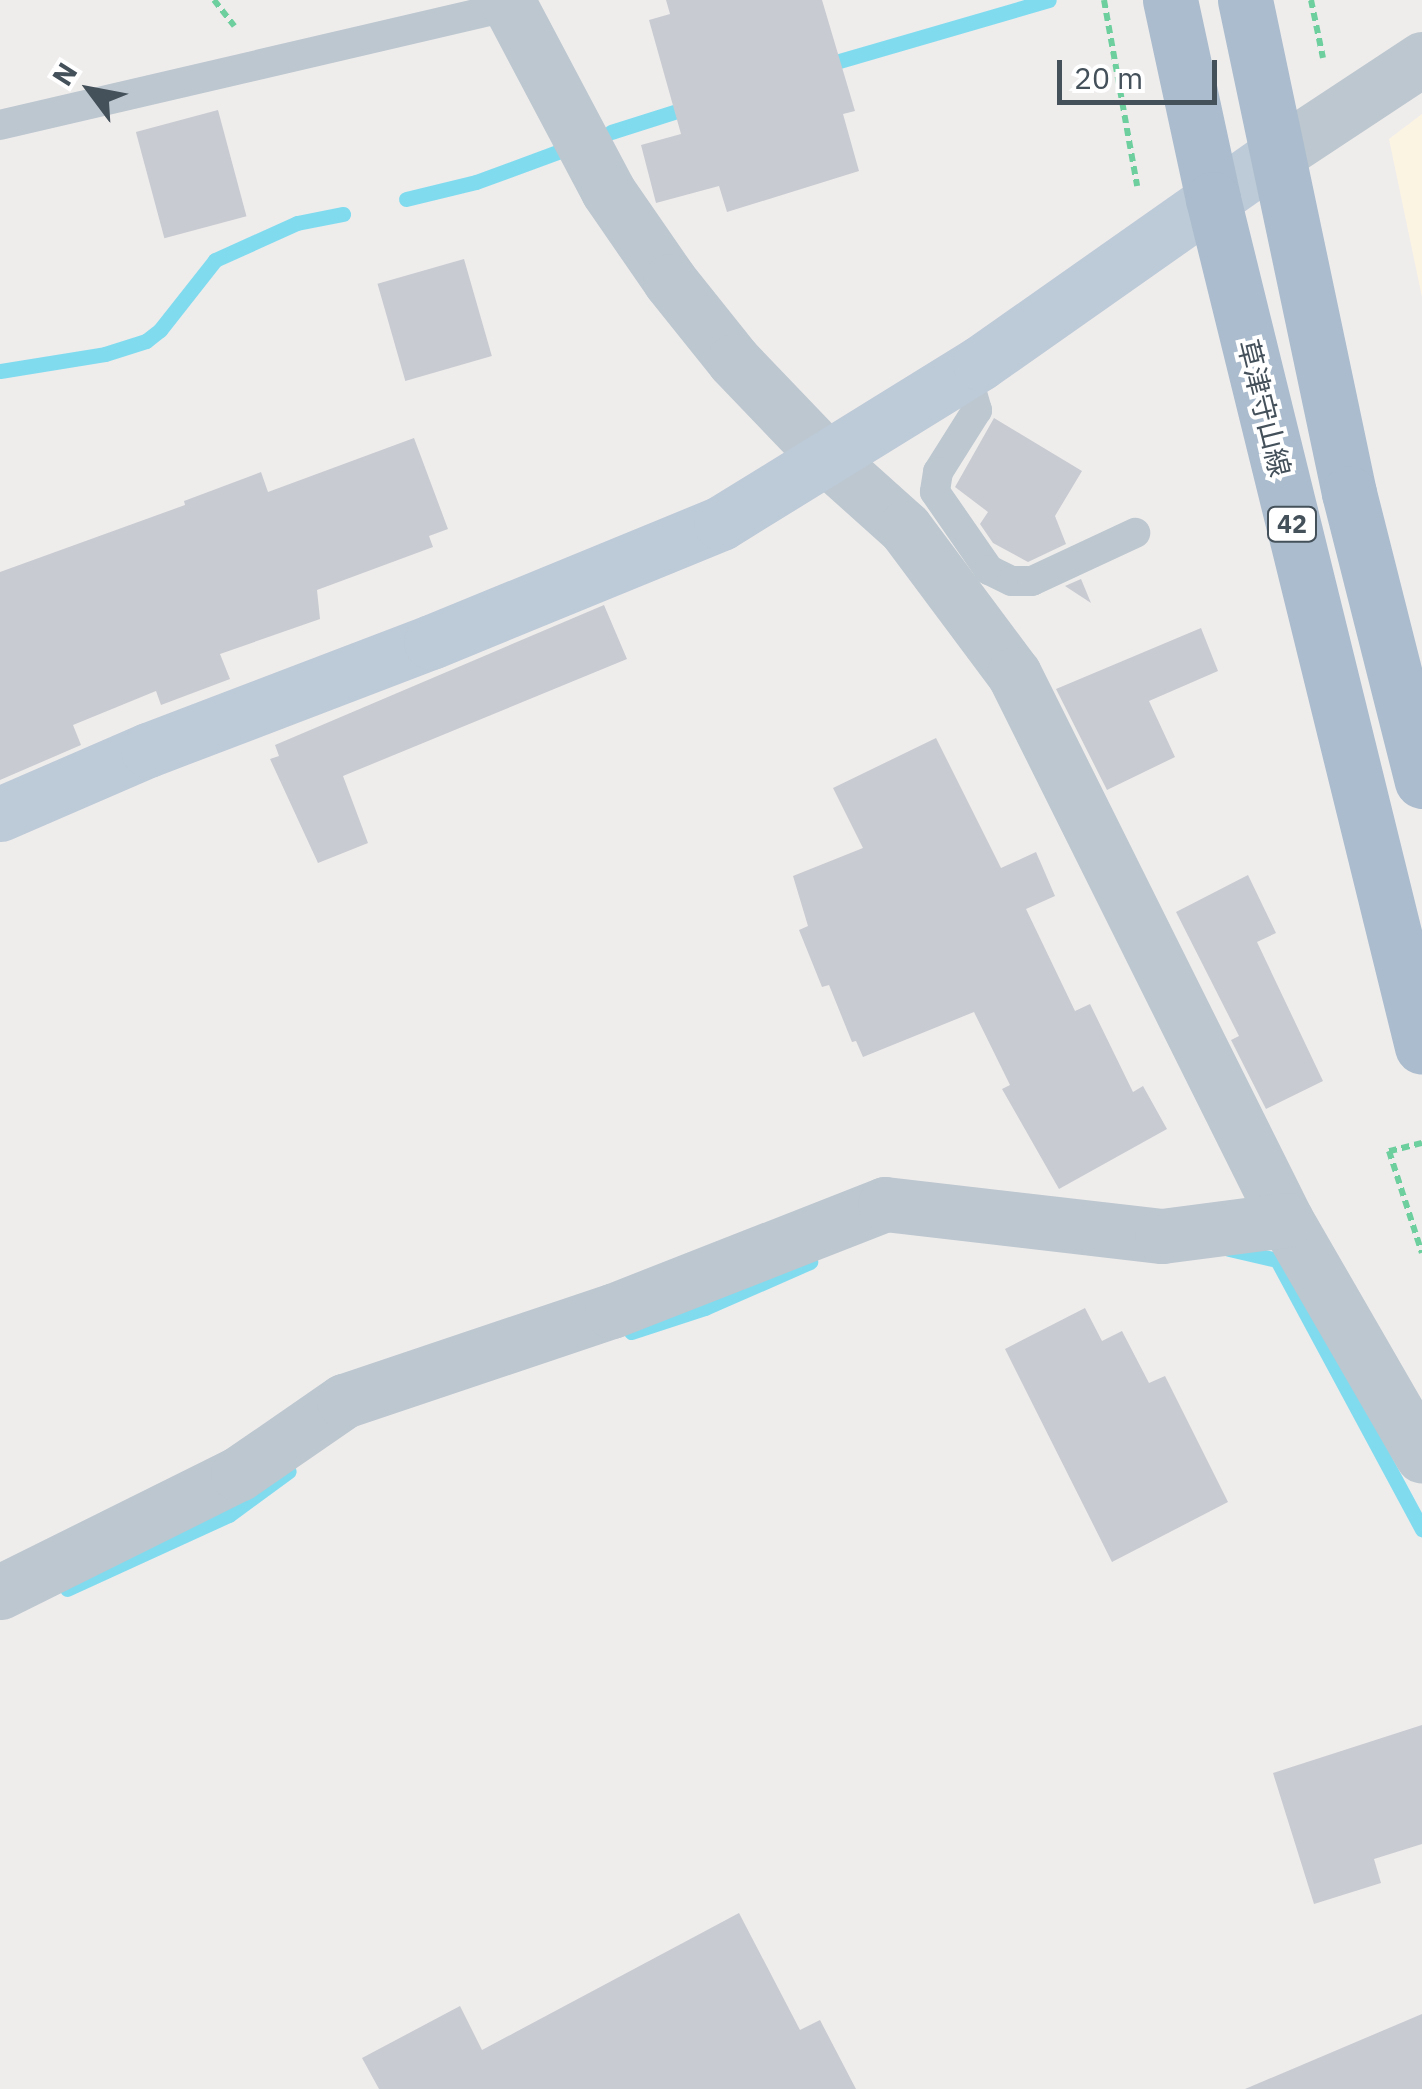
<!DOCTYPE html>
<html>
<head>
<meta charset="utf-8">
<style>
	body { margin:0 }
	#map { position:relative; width:1422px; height:2089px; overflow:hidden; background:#efecec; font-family:"IBM Plex Sans","Noto Sans JP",sans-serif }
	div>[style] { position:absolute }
	.commercial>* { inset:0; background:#fcf4e2 }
	.stream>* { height:15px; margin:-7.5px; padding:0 7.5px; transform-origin:7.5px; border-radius:7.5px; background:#81dbef }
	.building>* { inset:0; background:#c8cbd1; transform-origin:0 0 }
	.path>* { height:6px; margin-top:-3px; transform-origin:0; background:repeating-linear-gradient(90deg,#6dcf9d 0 8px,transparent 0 13px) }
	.lane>* { height:30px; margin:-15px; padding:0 15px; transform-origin:15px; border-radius:15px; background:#bcc7cf }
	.street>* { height:55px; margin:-27.5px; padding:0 27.5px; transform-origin:27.5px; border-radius:27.5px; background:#bcc7cf }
	.secondary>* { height:55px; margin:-27.5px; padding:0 27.5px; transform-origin:27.5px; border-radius:27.5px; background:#bdcad7 }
	.primary>* { height:55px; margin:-27.5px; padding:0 27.5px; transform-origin:27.5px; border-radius:27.5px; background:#aabccd }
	span { translate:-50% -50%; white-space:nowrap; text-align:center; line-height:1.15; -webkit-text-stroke:8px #fff; paint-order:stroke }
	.shield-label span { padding:2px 8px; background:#fff; border:2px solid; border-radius:8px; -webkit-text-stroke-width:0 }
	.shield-label { font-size:25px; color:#44505a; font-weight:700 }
	.street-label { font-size:28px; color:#44505a }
	.north { position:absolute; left:40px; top:40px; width:100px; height:100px; -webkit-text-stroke:8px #fff; paint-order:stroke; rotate:302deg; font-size:28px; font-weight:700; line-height:40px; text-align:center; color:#44505a }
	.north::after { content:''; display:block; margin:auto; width:35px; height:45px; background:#44505a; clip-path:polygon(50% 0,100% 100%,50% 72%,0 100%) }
	.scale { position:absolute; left:1057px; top:60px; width:160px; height:45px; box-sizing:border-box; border:5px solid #44505a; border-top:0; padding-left:12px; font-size:30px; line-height:35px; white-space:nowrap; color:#44505a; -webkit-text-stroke:8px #fff; paint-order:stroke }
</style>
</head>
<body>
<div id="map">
	<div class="commercial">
		<div style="clip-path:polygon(1422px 114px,1422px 297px,1389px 139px)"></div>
	</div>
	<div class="stream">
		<div style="left:822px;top:66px;width:236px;rotate:-16.2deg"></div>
		<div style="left:611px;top:132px;width:83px;rotate:-17.6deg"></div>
		<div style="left:406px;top:199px;width:72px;rotate:-13.7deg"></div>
		<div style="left:476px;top:182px;width:93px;rotate:-20.2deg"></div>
		<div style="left:0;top:371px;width:106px;rotate:-9.2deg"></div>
		<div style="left:105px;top:354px;width:43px;rotate:-17.6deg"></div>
		<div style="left:146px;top:341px;width:18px;rotate:-38deg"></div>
		<div style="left:160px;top:330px;width:89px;rotate:-51.8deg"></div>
		<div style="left:215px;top:260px;width:90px;rotate:-24.3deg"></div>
		<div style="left:297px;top:223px;width:47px;rotate:-11.1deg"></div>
		<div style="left:1229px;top:1249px;width:49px;rotate:12.9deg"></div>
		<div style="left:1277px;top:1260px;width:306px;rotate:61.7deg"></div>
		<div style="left:631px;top:1332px;width:78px;rotate:-18deg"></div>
		<div style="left:705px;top:1308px;width:115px;rotate:-23.7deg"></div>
		<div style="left:67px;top:1589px;width:178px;rotate:-24.6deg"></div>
		<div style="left:229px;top:1515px;width:74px;rotate:-36.3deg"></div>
	</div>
	<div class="building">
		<div style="clip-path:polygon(666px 0,822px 0,855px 111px,843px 114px,859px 171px,727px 212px,719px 186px,656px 203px,641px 145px,681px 134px,649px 20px,670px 14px)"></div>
		<div style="left:218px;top:110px;width:110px;height:85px;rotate:75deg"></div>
		<div style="left:464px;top:259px;width:101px;height:90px;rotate:74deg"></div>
		<div style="clip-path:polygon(994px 418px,1082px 471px,1055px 516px,1066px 544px,1028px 562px,993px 543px,980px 524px,988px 512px,955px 487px)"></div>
		<div style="clip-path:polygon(414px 438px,448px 529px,429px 536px,433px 547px,317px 590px,320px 619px,220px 654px,230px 679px,161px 705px,156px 691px,73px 725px,81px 745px,0 780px,0 572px,185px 505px,184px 501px,261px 472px,268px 492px)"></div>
		<div style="clip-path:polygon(1081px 579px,1091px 603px,1065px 586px)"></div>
		<div style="clip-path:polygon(604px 605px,627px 659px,343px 776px,368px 843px,318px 863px,270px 759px,279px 756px,275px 745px)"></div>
		<div style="clip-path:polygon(1201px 628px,1218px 671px,1149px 701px,1175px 757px,1107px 790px,1056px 689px)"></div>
		<div style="clip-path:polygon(936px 738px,1001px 868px,1036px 852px,1055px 896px,1026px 909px,1075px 1011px,1090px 1004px,1133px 1092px,1143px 1086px,1167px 1129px,1059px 1189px,1002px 1089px,1010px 1085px,974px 1012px,863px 1057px,856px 1041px,852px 1042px,829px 985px,822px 987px,799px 930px,808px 926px,793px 876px,863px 848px,833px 788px)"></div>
		<div style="clip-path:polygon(1248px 875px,1276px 933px,1257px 942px,1323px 1081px,1266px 1109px,1231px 1040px,1239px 1036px,1176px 912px)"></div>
		<div style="clip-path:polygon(1085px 1308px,1102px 1341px,1122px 1331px,1149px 1383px,1165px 1376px,1228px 1502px,1112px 1562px,1005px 1349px)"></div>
		<div style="clip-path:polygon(1422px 1725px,1422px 1844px,1374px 1859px,1381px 1883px,1314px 1904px,1273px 1773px)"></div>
		<div style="clip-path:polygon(739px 1913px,800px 2030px,820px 2020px,856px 2089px,379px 2089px,362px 2058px,460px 2006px,482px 2050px)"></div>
		<div style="clip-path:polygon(1422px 2014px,1422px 2089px,1245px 2089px)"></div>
	</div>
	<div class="path">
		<div style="left:214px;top:0;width:33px;rotate:52deg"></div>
		<div style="left:1104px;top:0;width:189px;rotate:79.9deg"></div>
		<div style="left:1311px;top:0;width:59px;rotate:78.3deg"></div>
		<div style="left:1422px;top:1143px;width:34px;rotate:166deg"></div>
		<div style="left:1389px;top:1151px;width:107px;rotate:72.1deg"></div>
	</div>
	<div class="lane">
		<div style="left:0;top:125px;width:524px;rotate:-13.13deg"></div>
		<div style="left:966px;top:372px;width:40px;rotate:74deg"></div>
		<div style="left:977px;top:410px;width:73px;rotate:122.2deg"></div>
		<div style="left:938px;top:472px;width:20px;rotate:99deg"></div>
		<div style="left:935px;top:492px;width:95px;rotate:55.3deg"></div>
		<div style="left:989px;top:570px;width:25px;rotate:26deg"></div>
		<div style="left:1012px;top:581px;width:20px"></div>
		<div style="left:1032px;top:581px;width:114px;rotate:-25deg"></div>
	</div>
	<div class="street">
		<div style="left:507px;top:0;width:216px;rotate:62.1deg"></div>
		<div style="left:608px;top:191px;width:109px;rotate:55.4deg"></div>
		<div style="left:670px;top:281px;width:102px;rotate:51.3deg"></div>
		<div style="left:734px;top:361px;width:136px;rotate:46.2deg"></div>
		<div style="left:828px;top:459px;width:103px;rotate:41.9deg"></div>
		<div style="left:905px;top:528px;width:182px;rotate:53.3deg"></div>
		<div style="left:1014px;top:674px;width:610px;rotate:63.52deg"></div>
		<div style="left:1286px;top:1220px;width:272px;rotate:60deg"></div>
		<div style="left:1275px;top:156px;width:176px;rotate:-33.4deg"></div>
		<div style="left:0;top:1592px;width:266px;rotate:-26.4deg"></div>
		<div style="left:238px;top:1474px;width:129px;rotate:-34.6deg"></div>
		<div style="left:344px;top:1401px;width:283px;rotate:-18.6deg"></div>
		<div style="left:612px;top:1311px;width:293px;rotate:-21.4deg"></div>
		<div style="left:885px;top:1204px;width:279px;rotate:6.6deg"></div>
		<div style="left:1162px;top:1236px;width:125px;rotate:-7.4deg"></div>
	</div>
	<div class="secondary">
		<div style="left:0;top:814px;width:161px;rotate:-23.4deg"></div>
		<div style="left:148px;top:750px;width:303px;rotate:-20.9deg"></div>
		<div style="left:431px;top:642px;width:313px;rotate:-22.3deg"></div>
		<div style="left:721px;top:523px;width:304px;rotate:-31.7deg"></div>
		<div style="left:980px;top:363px;width:360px;rotate:-35.1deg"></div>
	</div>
	<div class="primary">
		<div style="left:1170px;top:0;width:204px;rotate:77.8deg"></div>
		<div style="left:1213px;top:199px;width:873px;rotate:76.15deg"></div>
		<div style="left:1245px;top:0;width:504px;rotate:78.09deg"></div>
		<div style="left:1349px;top:493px;width:297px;rotate:75.8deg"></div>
	</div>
	<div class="shield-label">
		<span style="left:1292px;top:524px">42</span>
	</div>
	<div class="street-label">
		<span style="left:1264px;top:408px;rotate:76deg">草津守山線</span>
	</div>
	<div class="north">N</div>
	<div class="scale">20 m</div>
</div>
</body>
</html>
